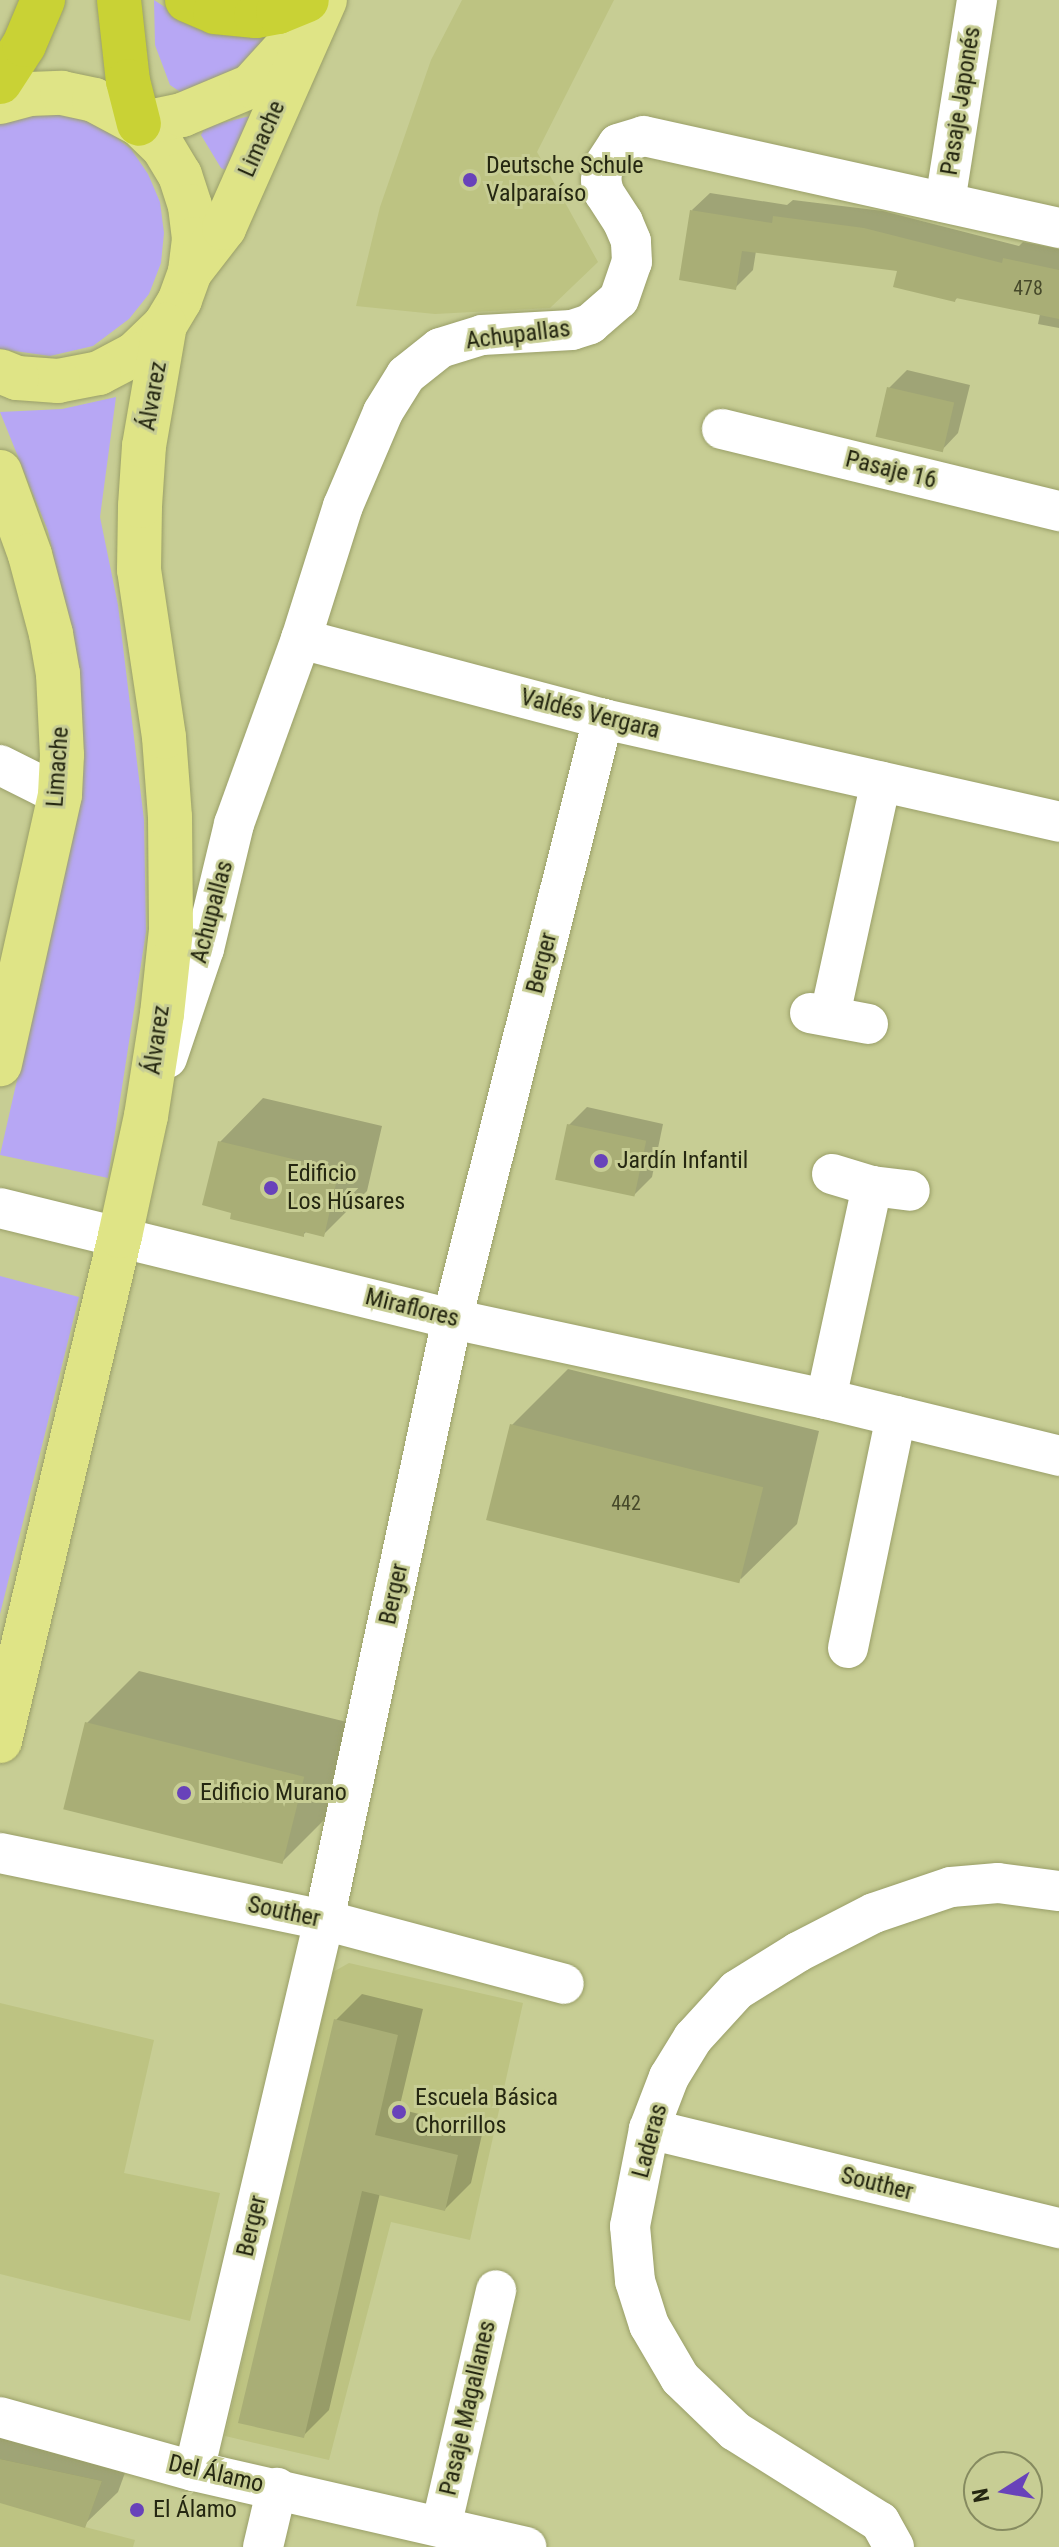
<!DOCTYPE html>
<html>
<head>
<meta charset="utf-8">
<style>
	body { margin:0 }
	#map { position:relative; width:1059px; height:2547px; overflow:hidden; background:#c7cd94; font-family:"Roboto Condensed",sans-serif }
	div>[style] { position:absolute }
	.built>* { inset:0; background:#bdc382 }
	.green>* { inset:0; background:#b7a7f4 }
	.shadow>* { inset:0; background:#0003 }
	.building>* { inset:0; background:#a9ae76; transform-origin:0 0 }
	.roads { filter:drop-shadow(0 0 2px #9a9f68) drop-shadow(0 0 2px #9a9f68) }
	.minor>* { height:40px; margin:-20px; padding:0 20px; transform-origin:20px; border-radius:20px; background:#fff }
	.major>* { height:44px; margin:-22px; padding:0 22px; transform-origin:22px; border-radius:22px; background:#dfe486 }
	.highway>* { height:44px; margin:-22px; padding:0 22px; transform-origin:22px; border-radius:22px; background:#c9d235 }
	.dots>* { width:22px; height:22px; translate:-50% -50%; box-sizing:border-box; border:4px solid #c7cd94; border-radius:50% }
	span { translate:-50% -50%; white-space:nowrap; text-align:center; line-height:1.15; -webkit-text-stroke:6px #c7cd94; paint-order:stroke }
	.number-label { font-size:20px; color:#46492a }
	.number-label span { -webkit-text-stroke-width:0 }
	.street-label { font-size:24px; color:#252711 }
	.poi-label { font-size:24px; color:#252711 }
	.left { translate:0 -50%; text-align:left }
	.north { position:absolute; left:963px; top:2451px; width:80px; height:80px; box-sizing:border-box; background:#c7cd94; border:2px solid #868b60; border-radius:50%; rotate:259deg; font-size:22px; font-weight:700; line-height:32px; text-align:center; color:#252711 }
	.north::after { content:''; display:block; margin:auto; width:28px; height:36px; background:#6842ba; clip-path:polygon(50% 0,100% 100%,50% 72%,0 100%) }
</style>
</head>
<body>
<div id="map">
	<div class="built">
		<div style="clip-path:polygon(462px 0,614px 0,537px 152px,598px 262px,550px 308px,435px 314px,356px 306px,380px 207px,431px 60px)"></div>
		<div style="clip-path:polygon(349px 1963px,523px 2003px,470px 2240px,391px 2222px,329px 2460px,225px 2436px,333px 1972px)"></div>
		<div style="clip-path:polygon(0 2003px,154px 2040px,124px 2173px,220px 2193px,190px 2321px,0 2274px)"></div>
		<div style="clip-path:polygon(0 2459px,102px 2481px,85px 2527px,135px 2540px,133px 2547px,0 2547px)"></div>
	</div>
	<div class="green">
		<div style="clip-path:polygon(154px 0,174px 13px,283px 31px,247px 73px,182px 93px,170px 85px,155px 45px)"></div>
		<div style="clip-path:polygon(9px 114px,75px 115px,105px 129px,131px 149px,148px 174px,160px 202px,164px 233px,161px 263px,149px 294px,129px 319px,93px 346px,50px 356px,0 349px,0 118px)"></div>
		<div style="clip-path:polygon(250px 116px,228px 171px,221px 168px,201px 135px,205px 127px)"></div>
		<div style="clip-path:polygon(116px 397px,100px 517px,118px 605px,144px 820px,146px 932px,108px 1178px,0 1155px,82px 793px,77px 661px,48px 531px,0 412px,62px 409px)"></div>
		<div style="clip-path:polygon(0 1276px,79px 1297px,0 1614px)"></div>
	</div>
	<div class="shadow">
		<div style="clip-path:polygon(710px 193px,787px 205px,793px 200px,883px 211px,1019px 246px,1023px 242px,1059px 249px,1059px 328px,1038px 324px,1040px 314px,958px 297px,955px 300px,900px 269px,756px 251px,753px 270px,735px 288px,692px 210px)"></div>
		<div style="clip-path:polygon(907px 370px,970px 385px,958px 433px,941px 451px,889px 388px)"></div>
		<div style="clip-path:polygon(263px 1098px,382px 1126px,367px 1191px,324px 1234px,307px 1231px,303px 1235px,233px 1211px,220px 1142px)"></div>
		<div style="clip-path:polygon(587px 1107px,663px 1124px,652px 1177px,634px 1195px,569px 1125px)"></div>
		<div style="clip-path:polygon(568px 1369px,819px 1431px,797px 1524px,741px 1579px,512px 1425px)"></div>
		<div style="clip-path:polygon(139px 1671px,355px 1724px,335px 1809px,283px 1861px,87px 1723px)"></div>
		<div style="clip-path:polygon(362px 1994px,423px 2009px,399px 2109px,483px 2130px,471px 2183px,445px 2209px,380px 2193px,329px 2410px,303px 2436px,336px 2020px)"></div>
		<div style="clip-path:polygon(0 2419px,134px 2448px,118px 2492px,84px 2525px,0 2501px)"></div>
	</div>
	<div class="building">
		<div style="clip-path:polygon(690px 210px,772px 223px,773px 216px,864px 228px,1002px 263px,1003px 258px,1059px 270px,1059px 319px,956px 298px,955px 302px,893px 287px,897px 271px,742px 251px,736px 290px,679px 280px)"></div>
		<div style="left:887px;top:387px;width:69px;height:51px;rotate:13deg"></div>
		<div style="left:567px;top:1124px;width:81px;height:57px;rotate:12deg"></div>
		<div style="clip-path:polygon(218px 1141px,339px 1170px,324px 1237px,304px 1232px,304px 1237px,230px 1219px,231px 1213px,202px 1205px)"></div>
		<div style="left:510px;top:1424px;width:261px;height:99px;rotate:14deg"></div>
		<div style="left:85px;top:1722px;width:226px;height:90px;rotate:14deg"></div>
		<div style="clip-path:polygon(334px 2019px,398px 2035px,375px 2135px,458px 2155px,445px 2211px,362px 2191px,304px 2438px,238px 2423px)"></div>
		<div style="clip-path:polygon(0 2459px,102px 2481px,85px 2528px,0 2503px)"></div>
	</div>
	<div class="roads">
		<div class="minor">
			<div style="left:945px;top:202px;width:205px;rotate:-81deg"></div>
			<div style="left:722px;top:429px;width:347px;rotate:13.7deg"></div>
			<div style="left:301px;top:639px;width:312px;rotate:14.8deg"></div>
			<div style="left:603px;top:719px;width:467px;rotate:12.7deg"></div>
			<div style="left:0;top:765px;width:67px;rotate:26.6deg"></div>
			<div style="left:810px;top:1013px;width:59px;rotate:10.7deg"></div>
			<div style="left:830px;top:1015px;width:239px;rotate:-77.7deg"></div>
			<div style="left:167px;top:1058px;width:115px;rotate:-71.3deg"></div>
			<div style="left:204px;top:949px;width:129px;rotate:-76.5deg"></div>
			<div style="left:234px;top:824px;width:197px;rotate:-70.1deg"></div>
			<div style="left:301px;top:639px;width:139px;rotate:-72.5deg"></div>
			<div style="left:343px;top:506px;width:102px;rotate:-66.9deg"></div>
			<div style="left:383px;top:412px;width:44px;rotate:-58.1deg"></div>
			<div style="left:406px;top:375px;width:43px;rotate:-38.5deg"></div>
			<div style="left:440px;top:348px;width:44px;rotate:-17.2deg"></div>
			<div style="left:482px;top:335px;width:90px;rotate:-3.2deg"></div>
			<div style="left:572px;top:330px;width:19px;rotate:-18deg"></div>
			<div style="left:590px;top:324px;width:38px;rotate:-41deg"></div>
			<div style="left:619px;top:299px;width:39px;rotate:-71deg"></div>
			<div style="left:632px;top:262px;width:21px;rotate:-93deg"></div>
			<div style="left:631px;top:241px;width:21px;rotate:-113deg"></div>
			<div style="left:623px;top:222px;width:35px;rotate:-123deg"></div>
			<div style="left:604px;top:193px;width:13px;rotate:-103deg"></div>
			<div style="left:601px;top:180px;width:13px;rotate:-81deg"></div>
			<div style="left:603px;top:167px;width:27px;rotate:-57deg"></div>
			<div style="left:618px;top:144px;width:27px;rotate:-17deg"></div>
			<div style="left:644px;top:136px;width:425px;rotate:12.5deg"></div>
			<div style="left:832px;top:1174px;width:42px;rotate:16.7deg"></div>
			<div style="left:872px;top:1186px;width:38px;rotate:7deg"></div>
			<div style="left:0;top:1208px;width:465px;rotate:13.8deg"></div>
			<div style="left:452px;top:1319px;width:382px;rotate:12.1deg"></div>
			<div style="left:826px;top:1399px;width:240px;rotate:13.7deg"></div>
			<div style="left:826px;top:1399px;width:218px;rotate:-77.8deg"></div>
			<div style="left:848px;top:1648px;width:237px;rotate:-78.3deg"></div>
			<div style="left:0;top:1853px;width:331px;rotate:11.7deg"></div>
			<div style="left:324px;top:1920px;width:248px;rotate:14.9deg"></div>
			<div style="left:649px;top:2129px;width:422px;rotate:13.6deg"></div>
			<div style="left:0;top:2417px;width:201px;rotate:15.6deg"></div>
			<div style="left:194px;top:2471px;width:341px;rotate:12.9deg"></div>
			<div style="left:194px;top:2471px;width:566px;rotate:-76.72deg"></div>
			<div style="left:324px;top:1920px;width:614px;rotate:-77.98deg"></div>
			<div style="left:452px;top:1319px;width:619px;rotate:-75.87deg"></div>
			<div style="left:441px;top:2527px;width:243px;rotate:-76.9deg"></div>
			<div style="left:263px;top:2547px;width:61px;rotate:-76.7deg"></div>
			<div style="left:894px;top:2547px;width:29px;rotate:-119deg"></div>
			<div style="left:880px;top:2522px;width:171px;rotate:-147.9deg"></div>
			<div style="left:735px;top:2431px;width:76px;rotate:-136.1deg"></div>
			<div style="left:680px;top:2378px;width:61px;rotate:-120.3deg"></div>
			<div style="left:649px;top:2325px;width:46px;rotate:-107.7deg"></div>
			<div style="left:635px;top:2281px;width:55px;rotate:-95.2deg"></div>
			<div style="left:630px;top:2226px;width:99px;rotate:-78.9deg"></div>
			<div style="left:649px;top:2129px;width:56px;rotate:-69deg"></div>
			<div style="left:669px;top:2077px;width:46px;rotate:-58.4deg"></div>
			<div style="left:693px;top:2038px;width:65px;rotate:-47.5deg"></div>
			<div style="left:737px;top:1990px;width:72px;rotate:-31.9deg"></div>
			<div style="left:798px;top:1952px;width:85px;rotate:-27.2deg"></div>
			<div style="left:874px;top:1913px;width:81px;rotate:-18.7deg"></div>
			<div style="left:951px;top:1887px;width:47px;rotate:-4.9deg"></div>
			<div style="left:998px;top:1883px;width:62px;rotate:7.5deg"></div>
		</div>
		<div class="major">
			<div style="left:0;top:102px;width:30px;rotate:-15deg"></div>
			<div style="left:29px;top:94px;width:33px;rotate:-2deg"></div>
			<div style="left:62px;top:93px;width:33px;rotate:12deg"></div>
			<div style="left:94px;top:100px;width:51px;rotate:28.1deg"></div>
			<div style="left:139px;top:124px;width:33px;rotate:44deg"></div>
			<div style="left:163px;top:147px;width:33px;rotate:59deg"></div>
			<div style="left:180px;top:175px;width:33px;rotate:72deg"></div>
			<div style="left:190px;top:206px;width:33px;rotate:83deg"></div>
			<div style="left:194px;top:239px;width:33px;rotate:97deg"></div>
			<div style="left:190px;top:272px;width:30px;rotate:110deg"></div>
			<div style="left:180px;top:300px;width:29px;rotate:121deg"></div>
			<div style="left:165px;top:325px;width:42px;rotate:136deg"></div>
			<div style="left:135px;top:354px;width:41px;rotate:152.2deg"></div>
			<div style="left:99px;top:373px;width:42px;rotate:169deg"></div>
			<div style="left:58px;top:381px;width:41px;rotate:-175.8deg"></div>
			<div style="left:17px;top:378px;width:18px;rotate:-158deg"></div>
			<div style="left:139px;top:124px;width:44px;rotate:-11.8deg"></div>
			<div style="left:182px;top:115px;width:75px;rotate:-22.8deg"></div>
			<div style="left:251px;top:86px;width:61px;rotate:-47.7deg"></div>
			<div style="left:190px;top:272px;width:56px;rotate:-52.3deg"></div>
			<div style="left:224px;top:228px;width:249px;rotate:-66.1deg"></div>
			<div style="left:0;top:472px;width:88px;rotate:70.1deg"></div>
			<div style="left:30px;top:555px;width:82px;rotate:75.1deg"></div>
			<div style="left:51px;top:634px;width:41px;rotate:80.1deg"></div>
			<div style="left:58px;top:674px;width:81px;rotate:87.2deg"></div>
			<div style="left:62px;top:755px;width:40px;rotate:92.9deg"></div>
			<div style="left:60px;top:795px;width:276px;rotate:102.6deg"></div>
			<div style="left:0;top:1741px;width:519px;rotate:-76.63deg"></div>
			<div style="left:120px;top:1236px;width:123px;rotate:-77.8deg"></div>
			<div style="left:146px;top:1116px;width:103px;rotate:-81.1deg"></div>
			<div style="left:162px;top:1014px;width:84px;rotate:-83.9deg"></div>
			<div style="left:171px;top:930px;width:113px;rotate:-90.5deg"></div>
			<div style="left:170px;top:817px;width:80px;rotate:-94.3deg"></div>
			<div style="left:164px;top:737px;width:169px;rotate:-98.5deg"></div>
			<div style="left:139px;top:570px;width:64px;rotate:-89.1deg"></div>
			<div style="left:140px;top:506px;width:60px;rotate:-86.2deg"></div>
			<div style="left:144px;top:446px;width:123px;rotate:-80.2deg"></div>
		</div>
		<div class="highway">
			<div style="left:119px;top:0;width:81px;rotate:83.7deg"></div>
			<div style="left:128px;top:81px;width:44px;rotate:75.7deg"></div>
			<div style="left:187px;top:0;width:30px;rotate:23deg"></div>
			<div style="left:215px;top:12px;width:41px;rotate:5.6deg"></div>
			<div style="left:256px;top:16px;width:22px;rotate:-10deg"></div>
			<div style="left:278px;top:12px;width:31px;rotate:-22deg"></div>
			<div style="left:0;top:82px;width:44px;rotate:-57deg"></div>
			<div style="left:24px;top:45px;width:49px;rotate:-67.1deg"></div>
		</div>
	</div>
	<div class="dots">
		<div style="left:470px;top:180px;background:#6842ba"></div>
		<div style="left:601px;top:1161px;background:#6842ba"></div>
		<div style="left:271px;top:1188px;background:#6842ba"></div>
		<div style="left:184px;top:1793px;background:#6842ba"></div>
		<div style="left:399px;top:2112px;background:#6842ba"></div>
		<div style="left:137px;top:2510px;background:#6842ba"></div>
	</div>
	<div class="number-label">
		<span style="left:1028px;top:288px">478</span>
		<span style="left:626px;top:1503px">442</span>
	</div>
	<div class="street-label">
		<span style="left:961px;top:101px;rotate:-81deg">Pasaje Japonés</span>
		<span style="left:262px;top:139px;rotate:-66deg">Limache</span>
		<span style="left:518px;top:335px;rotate:-7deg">Achupallas</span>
		<span style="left:153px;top:396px;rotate:-80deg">Álvarez</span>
		<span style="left:891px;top:470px;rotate:14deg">Pasaje 16</span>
		<span style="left:590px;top:714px;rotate:14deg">Valdés Vergara</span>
		<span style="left:58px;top:767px;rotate:-86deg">Limache</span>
		<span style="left:212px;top:912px;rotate:-75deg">Achupallas</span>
		<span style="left:542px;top:963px;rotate:-76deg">Berger</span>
		<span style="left:157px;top:1040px;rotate:-82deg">Álvarez</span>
		<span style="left:412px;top:1308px;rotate:14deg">Miraflores</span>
		<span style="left:394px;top:1594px;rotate:-78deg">Berger</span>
		<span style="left:284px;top:1912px;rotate:12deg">Souther</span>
		<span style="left:650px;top:2141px;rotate:-75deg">Laderas</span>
		<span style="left:877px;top:2184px;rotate:14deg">Souther</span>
		<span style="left:252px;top:2226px;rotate:-77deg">Berger</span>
		<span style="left:468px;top:2408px;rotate:-77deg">Pasaje Magallanes</span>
		<span style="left:216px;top:2474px;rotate:13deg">Del Álamo</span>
	</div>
	<div class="poi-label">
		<span class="left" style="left:486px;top:180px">Deutsche Schule<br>Valparaíso</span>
		<span class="left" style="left:617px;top:1161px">Jardín Infantil</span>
		<span class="left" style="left:287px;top:1188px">Edificio<br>Los Húsares</span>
		<span class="left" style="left:200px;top:1793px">Edificio Murano</span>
		<span class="left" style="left:415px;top:2112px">Escuela Básica<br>Chorrillos</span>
		<span class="left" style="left:153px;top:2510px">El Álamo</span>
	</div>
	<div class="north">N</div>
</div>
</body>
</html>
